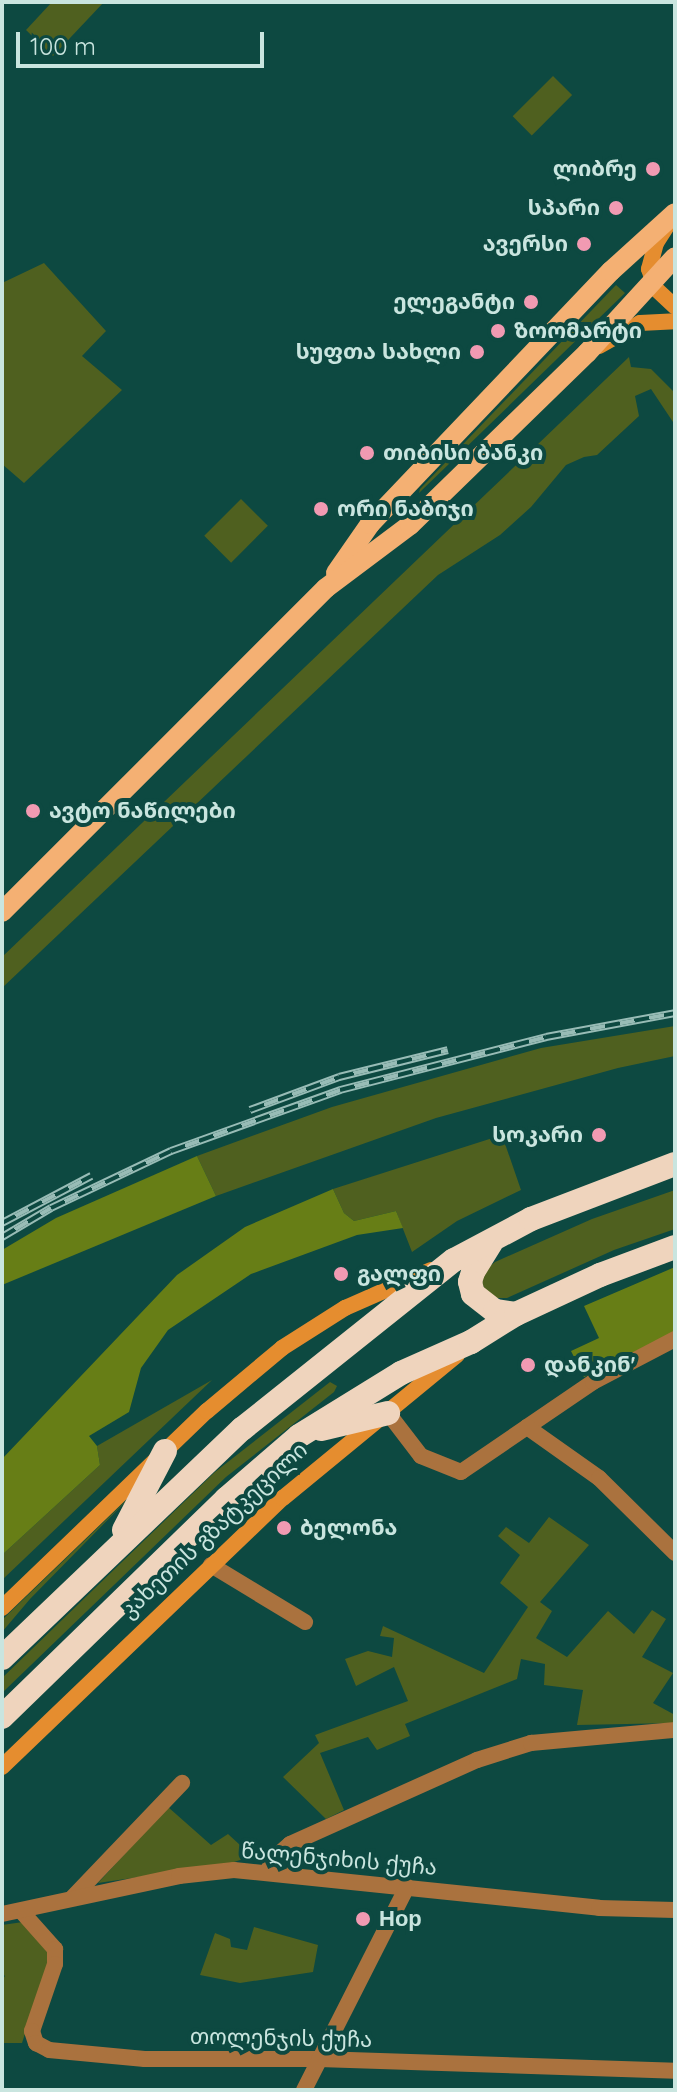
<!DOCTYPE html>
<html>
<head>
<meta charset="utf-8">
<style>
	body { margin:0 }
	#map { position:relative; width:677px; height:2092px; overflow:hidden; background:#0d4941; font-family:Quicksand,"Noto Sans Georgian",sans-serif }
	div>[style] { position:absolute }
	.green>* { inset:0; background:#4f601f; transform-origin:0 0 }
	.forest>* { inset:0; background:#677e16 }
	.street>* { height:16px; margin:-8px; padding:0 8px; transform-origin:8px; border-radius:8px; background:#aa723e }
	.secondary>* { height:16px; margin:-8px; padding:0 8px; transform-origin:8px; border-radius:8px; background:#e58d2f }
	.primary>* { height:20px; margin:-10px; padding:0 10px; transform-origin:10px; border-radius:10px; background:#f4b073 }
	.highway>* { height:24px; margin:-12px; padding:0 12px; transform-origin:12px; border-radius:12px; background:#efd4bd }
	.rail>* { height:8px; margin-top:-4px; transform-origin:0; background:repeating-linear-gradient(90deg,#0d4941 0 15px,#98bcb6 0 30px); box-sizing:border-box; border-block:2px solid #98bcb6 }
	.dots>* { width:22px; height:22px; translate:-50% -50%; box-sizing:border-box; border:4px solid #0d4941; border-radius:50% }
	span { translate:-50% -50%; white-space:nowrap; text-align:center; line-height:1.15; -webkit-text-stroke:8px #0d4941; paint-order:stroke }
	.poi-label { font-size:22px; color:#c9e5df; font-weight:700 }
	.right { translate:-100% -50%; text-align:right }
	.left { translate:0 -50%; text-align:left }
	.street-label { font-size:22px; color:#c9e5df }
	.frame { position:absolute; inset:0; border:4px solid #c9e5df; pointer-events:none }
	.scale { position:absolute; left:16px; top:32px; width:248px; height:36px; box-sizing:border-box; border:4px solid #c9e5df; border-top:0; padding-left:10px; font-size:24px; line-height:28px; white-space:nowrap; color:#c9e5df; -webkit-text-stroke:6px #0d4941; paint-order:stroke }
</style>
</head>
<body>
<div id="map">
	<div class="green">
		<div style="clip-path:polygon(52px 2px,104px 2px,53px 56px,26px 30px)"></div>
		<div style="left:553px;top:76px;width:27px;height:57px;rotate:45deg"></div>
		<div style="clip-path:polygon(44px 263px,106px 331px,82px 356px,122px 390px,24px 483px,2px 464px,2px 283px)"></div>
		<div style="clip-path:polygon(616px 285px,625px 293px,419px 493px,420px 489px)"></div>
		<div style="clip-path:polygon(629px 357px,631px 367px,651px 369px,675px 393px,675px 425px,651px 389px,635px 396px,639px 416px,597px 455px,584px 457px,566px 465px,531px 507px,500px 535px,438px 575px,2px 988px,2px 957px)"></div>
		<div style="left:241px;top:499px;width:38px;height:52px;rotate:45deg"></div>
		<div style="clip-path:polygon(675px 1026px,675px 1056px,618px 1068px,436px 1118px,216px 1196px,197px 1156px,332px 1107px,541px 1048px)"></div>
		<div style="clip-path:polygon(502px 1135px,521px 1190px,457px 1221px,412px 1252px,396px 1211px,354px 1221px,344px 1213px,333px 1189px)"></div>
		<div style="clip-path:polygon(675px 1190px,675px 1229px,614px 1250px,507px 1298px,495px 1298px,486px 1292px,482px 1283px,485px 1270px,495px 1262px,592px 1219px)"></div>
		<div style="clip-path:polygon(212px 1380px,2px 1580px,2px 1555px,100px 1465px,97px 1446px)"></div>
		<div style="clip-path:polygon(330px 1382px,337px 1386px,334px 1392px,226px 1477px,2px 1693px,2px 1678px,215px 1472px)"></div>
		<div style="clip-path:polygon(135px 1492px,30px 1599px,2px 1632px,2px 1620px)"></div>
		<div style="clip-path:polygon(549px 1517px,589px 1545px,540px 1602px,552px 1611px,536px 1638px,567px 1657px,608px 1611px,634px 1634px,652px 1610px,666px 1619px,642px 1657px,673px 1673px,653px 1703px,675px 1715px,675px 1723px,577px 1725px,583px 1690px,544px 1685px,545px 1664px,521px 1659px,517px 1679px,405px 1724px,410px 1736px,377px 1750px,368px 1737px,320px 1753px,344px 1810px,326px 1819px,283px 1777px,319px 1743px,315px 1735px,408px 1701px,394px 1667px,356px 1686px,345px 1659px,368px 1651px,392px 1657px,394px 1638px,380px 1636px,383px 1626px,484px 1673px,528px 1607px,500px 1583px,520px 1555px,498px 1536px,506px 1527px,529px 1543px)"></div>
		<div style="clip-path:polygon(168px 1807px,211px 1845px,228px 1834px,252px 1856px,228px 1864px,98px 1883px)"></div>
		<div style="clip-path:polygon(23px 1922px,48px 1953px,47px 1966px,22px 2043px,2px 2043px,2px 1980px,5px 1976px,2px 1973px,2px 1925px)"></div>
		<div style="clip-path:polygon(254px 1927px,318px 1945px,313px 1972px,240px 1983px,200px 1975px,215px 1933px,230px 1939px,231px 1947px,247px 1950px)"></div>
	</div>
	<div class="forest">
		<div style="clip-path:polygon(197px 1156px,216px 1196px,2px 1285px,2px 1250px,56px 1218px)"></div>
		<div style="clip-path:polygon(333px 1189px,344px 1213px,354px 1221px,396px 1211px,403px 1228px,357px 1235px,251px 1274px,168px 1330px,141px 1368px,129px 1412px,89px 1436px,97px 1446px,100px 1465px,2px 1555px,2px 1459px,177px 1275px,245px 1227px)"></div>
		<div style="clip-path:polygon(675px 1267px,675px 1332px,584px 1377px,571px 1351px,599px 1338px,584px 1306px)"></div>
	</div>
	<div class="street">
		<div style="left:388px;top:1413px;width:54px;rotate:52.5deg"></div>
		<div style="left:421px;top:1456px;width:43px;rotate:21.8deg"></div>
		<div style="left:461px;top:1472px;width:160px;rotate:-34.3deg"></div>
		<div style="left:593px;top:1382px;width:93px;rotate:-27.7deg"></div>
		<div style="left:527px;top:1427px;width:88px;rotate:35.3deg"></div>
		<div style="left:599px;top:1478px;width:107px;rotate:44.6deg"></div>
		<div style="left:211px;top:1565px;width:110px;rotate:31.2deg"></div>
		<div style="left:267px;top:1873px;width:15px;rotate:-67deg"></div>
		<div style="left:273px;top:1859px;width:23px;rotate:-41deg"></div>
		<div style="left:290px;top:1844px;width:205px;rotate:-24.2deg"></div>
		<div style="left:477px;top:1760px;width:57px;rotate:-17.5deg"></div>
		<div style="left:531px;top:1743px;width:145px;rotate:-5.2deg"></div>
		<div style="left:73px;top:1897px;width:158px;rotate:-46.3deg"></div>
		<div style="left:22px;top:1912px;width:50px;rotate:48.3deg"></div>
		<div style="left:55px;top:1949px;width:15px;rotate:90deg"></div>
		<div style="left:55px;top:1964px;width:71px;rotate:108.9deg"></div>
		<div style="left:32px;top:2031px;width:13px;rotate:72deg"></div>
		<div style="left:36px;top:2043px;width:15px;rotate:28deg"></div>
		<div style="left:49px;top:2050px;width:96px;rotate:5.4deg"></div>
		<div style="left:145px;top:2059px;width:174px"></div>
		<div style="left:319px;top:2059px;width:356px;rotate:1.9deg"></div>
		<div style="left:2px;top:1914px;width:181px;rotate:-12.1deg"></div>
		<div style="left:179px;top:1876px;width:55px;rotate:-6.2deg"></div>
		<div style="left:234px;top:1870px;width:367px;rotate:5.9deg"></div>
		<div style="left:599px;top:1908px;width:76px;rotate:1.5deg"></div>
		<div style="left:304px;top:2090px;width:228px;rotate:-63.1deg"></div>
	</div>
	<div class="secondary">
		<div style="left:667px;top:226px;width:20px;rotate:123deg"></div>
		<div style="left:656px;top:243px;width:27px;rotate:105deg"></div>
		<div style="left:649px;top:269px;width:21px;rotate:71deg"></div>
		<div style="left:656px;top:289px;width:26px;rotate:43deg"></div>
		<div style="left:599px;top:346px;width:47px;rotate:-29.3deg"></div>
		<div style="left:640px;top:323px;width:35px;rotate:-3deg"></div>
		<div style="left:2px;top:1608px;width:284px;rotate:-43.9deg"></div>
		<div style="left:207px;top:1411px;width:98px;rotate:-40deg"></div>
		<div style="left:282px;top:1348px;width:75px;rotate:-32.4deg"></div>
		<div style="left:345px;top:1308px;width:94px;rotate:-23.8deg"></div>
		<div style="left:2px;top:1767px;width:389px;rotate:-43.8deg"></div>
		<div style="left:283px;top:1498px;width:225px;rotate:-39.4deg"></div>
	</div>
	<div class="primary">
		<div style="left:336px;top:573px;width:60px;rotate:-55.2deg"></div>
		<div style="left:370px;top:524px;width:349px;rotate:-46.4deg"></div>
		<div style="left:611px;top:271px;width:86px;rotate:-42.2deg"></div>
		<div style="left:2px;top:912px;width:458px;rotate:-45deg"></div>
		<div style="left:326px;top:588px;width:105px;rotate:-36.9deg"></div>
		<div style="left:410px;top:525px;width:247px;rotate:-44.2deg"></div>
		<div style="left:587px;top:353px;width:130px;rotate:-47.5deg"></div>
	</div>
	<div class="highway">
		<div style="left:491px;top:1243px;width:34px;rotate:122deg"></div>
		<div style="left:473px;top:1272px;width:10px;rotate:107deg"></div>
		<div style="left:470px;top:1282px;width:12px;rotate:76deg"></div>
		<div style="left:473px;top:1294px;width:28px;rotate:38deg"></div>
		<div style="left:495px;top:1311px;width:21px;rotate:8deg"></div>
		<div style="left:321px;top:1429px;width:69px;rotate:-13.4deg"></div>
		<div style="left:124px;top:1530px;width:89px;rotate:-62.6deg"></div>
		<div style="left:2px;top:1658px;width:332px;rotate:-43.7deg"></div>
		<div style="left:242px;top:1429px;width:271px;rotate:-38.6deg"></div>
		<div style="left:454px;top:1260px;width:87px;rotate:-28deg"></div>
		<div style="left:531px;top:1219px;width:154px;rotate:-20.9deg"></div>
		<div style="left:2px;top:1717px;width:313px;rotate:-44.2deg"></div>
		<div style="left:226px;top:1499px;width:96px;rotate:-40.8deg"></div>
		<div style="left:299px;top:1436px;width:120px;rotate:-31.7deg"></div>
		<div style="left:401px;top:1373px;width:77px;rotate:-23.9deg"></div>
		<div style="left:471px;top:1342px;width:53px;rotate:-31.9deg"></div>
		<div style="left:516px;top:1314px;width:93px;rotate:-24.9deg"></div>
		<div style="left:600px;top:1275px;width:80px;rotate:-20.5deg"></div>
	</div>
	<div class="rail">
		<div style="left:250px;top:1110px;width:95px;rotate:-20.3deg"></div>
		<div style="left:339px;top:1077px;width:112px;rotate:-13.9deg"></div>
		<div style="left:2px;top:1223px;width:101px;rotate:-27.8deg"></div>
		<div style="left:2px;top:1237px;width:57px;rotate:-30.6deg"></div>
		<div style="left:51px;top:1208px;width:133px;rotate:-25.4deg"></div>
		<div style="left:171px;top:1151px;width:180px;rotate:-19.8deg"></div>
		<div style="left:340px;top:1090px;width:213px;rotate:-14.4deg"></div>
		<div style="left:546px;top:1037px;width:131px;rotate:-10.5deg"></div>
	</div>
	<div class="dots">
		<div style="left:653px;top:169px;background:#f19ab2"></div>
		<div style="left:616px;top:208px;background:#f19ab2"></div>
		<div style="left:584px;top:244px;background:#f19ab2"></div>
		<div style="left:531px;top:302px;background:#f19ab2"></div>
		<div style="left:498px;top:331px;background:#f19ab2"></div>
		<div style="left:477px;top:352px;background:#f19ab2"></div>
		<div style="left:367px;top:453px;background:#f19ab2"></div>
		<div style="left:321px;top:509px;background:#f19ab2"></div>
		<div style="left:33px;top:811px;background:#f19ab2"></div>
		<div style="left:599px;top:1135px;background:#f19ab2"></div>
		<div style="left:341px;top:1274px;background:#f19ab2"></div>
		<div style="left:528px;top:1365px;background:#f19ab2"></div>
		<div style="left:284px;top:1528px;background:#f19ab2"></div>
		<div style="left:363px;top:1919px;background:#f19ab2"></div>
	</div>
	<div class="poi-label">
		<span class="right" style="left:637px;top:169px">ლიბრე</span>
		<span class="right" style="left:600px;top:208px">სპარი</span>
		<span class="right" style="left:568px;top:244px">ავერსი</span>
		<span class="right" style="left:515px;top:302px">ელეგანტი</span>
		<span class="left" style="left:514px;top:331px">ზოომარტი</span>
		<span class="right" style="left:461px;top:352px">სუფთა სახლი</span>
		<span class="left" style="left:383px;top:453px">თიბისი ბანკი</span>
		<span class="left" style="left:337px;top:509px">ორი ნაბიჯი</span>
		<span class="left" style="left:49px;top:811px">ავტო ნაწილები</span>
		<span class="right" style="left:583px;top:1135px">სოკარი</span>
		<span class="left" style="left:357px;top:1274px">გალფი</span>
		<span class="left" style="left:544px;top:1365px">დანკინ'</span>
		<span class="left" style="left:300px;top:1528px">ბელონა</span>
		<span class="left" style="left:379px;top:1919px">Нор</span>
	</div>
	<div class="street-label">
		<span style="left:214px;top:1530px;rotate:-43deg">კახეთის გზატკეცილი</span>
		<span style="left:339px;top:1859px;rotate:5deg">წალენჯიხის ქუჩა</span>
		<span style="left:281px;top:2038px;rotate:1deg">თოლენჯის ქუჩა</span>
	</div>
	<div class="frame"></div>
	<div class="scale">100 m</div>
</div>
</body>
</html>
